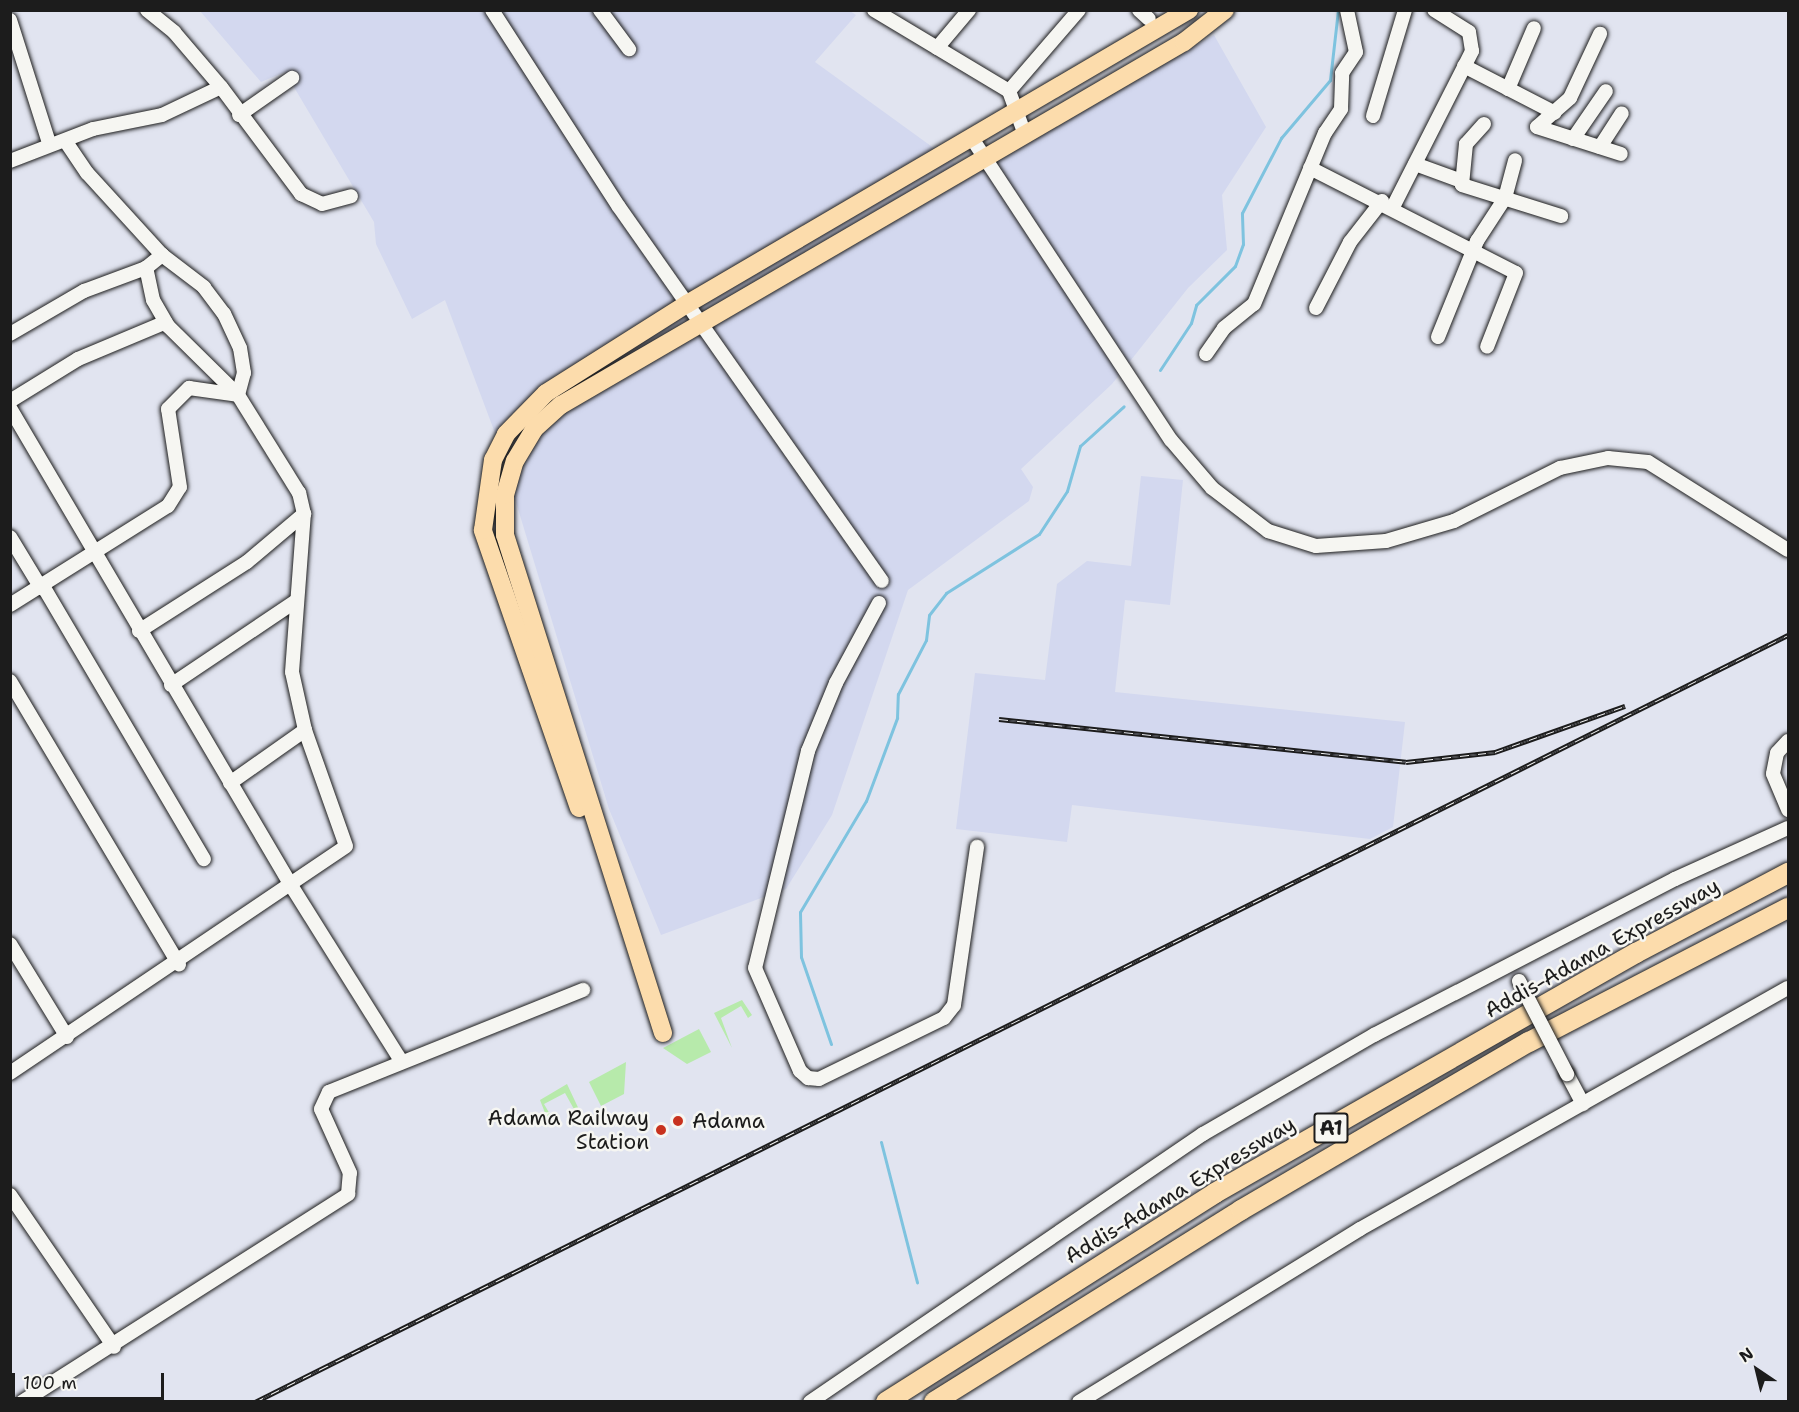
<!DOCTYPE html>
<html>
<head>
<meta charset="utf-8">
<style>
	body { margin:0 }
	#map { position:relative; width:1799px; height:1412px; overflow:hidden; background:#e1e4f0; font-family:"Shantell Sans",sans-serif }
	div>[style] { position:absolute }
	.built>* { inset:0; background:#d3d8ef }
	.green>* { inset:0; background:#b7eaab }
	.stream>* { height:3px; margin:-1.5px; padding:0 1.5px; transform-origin:1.5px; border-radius:1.5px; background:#7ec3df }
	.roads { filter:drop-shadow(0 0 2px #1c1c1c) drop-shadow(0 0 2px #1c1c1c) }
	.minor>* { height:14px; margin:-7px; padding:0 7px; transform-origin:7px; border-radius:7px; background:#f6f6f2 }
	.major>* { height:18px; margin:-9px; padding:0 9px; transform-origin:9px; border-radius:9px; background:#fcdcac }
	.highway>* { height:20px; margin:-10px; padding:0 10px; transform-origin:10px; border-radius:10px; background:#fcdcac }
	.rail>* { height:5px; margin-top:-2.5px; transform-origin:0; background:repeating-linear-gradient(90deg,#f6f6f2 0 9px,#1c1c1c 0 18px); box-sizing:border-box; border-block:2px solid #1c1c1c }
	.bridges { filter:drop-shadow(0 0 2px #1c1c1c) drop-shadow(0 0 2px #1c1c1c) }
	.minor-bridge>* { height:14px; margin:-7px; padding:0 7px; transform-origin:7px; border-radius:7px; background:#f6f6f2 }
	.dots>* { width:16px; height:16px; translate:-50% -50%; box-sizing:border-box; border:3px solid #f6f6f2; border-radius:50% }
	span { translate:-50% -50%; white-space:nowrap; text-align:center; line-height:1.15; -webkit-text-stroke:5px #f6f6f2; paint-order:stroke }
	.shield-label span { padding:2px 4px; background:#f6f6f2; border:2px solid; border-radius:4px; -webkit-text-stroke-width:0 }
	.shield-label { font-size:20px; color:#1c1c1c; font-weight:700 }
	.street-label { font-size:21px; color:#1c1c1c }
	.poi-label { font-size:21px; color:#1c1c1c }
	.right { translate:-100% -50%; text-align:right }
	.left { translate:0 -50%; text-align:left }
	.frame { position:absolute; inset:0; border:12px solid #1c1c1c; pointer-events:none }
	.north { position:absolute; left:1727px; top:1340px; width:60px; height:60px; -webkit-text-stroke:4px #f6f6f2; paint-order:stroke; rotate:325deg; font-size:16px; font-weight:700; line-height:24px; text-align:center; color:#1c1c1c }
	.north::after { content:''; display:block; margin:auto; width:21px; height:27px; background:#1c1c1c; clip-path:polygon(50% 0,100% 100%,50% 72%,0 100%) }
	.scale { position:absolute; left:12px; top:1373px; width:152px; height:27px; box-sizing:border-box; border:3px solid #1c1c1c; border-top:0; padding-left:8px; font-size:18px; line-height:21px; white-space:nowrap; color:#1c1c1c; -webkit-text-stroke:4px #f6f6f2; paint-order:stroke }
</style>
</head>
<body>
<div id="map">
	<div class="built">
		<div style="clip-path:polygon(200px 11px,850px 11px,856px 15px,815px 62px,971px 175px,1214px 35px,1266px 127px,1222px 195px,1227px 250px,1188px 288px,1112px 384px,1021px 469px,1033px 487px,1029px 501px,908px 590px,832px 815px,786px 889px,661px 935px,609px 809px,495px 433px,445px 300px,412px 319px,376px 244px,374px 222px,285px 72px,261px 82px)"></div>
		<div style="clip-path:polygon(1141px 476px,1183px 480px,1170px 605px,1125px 600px,1115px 692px,1405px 722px,1393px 827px,1370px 839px,1072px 805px,1067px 842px,956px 829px,975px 673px,1045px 680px,1057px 584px,1087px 561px,1131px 566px)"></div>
	</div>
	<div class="green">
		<div style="clip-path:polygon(742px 1000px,752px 1015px,748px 1018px,741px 1006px,721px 1018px,732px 1048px,714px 1013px)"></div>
		<div style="clip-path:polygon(699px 1029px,711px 1052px,687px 1064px,663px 1048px)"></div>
		<div style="clip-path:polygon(626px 1062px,624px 1094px,601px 1106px,589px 1082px)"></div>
		<div style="clip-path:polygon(567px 1084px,583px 1118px,580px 1120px,565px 1093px,544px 1104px,551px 1116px,547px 1118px,540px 1100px)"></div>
	</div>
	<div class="stream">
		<div style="left:1160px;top:370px;width:56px;rotate:-56.6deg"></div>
		<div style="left:1191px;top:323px;width:19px;rotate:-74deg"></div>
		<div style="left:1196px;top:305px;width:55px;rotate:-45deg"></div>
		<div style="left:1235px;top:266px;width:23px;rotate:-70deg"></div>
		<div style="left:1243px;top:244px;width:31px;rotate:-92deg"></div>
		<div style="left:1242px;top:213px;width:85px;rotate:-62.5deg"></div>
		<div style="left:1281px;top:138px;width:76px;rotate:-49.8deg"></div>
		<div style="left:1330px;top:80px;width:70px;rotate:-83.5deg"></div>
		<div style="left:831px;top:1044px;width:92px;rotate:-109deg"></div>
		<div style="left:801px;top:957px;width:45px;rotate:-91.3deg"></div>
		<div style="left:800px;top:912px;width:129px;rotate:-59.3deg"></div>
		<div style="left:866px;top:801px;width:89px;rotate:-69.5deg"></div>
		<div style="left:897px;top:718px;width:24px;rotate:-88deg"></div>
		<div style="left:898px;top:694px;width:61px;rotate:-62.6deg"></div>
		<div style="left:926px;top:640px;width:25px;rotate:-83deg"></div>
		<div style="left:929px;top:615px;width:28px;rotate:-52deg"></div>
		<div style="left:946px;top:593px;width:110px;rotate:-32.4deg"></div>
		<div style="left:1039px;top:534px;width:51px;rotate:-56.9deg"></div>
		<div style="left:1067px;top:491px;width:47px;rotate:-73.9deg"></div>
		<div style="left:1080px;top:446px;width:59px;rotate:-42.3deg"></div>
		<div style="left:881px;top:1142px;width:145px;rotate:75.6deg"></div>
	</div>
	<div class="roads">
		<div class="minor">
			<div style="left:147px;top:10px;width:35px;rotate:39deg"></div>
			<div style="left:174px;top:32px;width:72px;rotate:49.5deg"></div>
			<div style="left:221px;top:87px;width:134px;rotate:53.2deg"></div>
			<div style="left:301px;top:194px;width:23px;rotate:25deg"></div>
			<div style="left:322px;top:204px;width:30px;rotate:-15deg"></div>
			<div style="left:492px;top:10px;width:234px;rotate:57.2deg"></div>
			<div style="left:619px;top:207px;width:457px;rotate:54.9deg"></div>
			<div style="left:600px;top:10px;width:49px;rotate:53.4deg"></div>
			<div style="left:874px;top:10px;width:157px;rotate:31deg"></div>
			<div style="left:1009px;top:91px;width:44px;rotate:69.9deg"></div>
			<div style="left:1139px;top:10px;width:13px;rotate:42deg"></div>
			<div style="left:10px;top:20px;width:129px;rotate:72.4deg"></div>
			<div style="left:937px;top:48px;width:50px;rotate:-49.9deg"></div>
			<div style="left:1464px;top:66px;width:102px;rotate:27.3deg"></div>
			<div style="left:1508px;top:89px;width:66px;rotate:-66.9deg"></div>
			<div style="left:1009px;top:91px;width:107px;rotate:-49.2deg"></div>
			<div style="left:239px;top:115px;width:65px;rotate:-34.9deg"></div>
			<div style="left:1373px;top:116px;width:111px;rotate:-73.2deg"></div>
			<div style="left:1484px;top:124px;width:27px;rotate:132deg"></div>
			<div style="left:1466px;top:144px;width:41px;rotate:95.6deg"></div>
			<div style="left:1462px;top:185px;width:104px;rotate:17.4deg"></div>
			<div style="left:1537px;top:127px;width:44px;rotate:-41.3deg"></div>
			<div style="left:1570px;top:98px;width:71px;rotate:-64.9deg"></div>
			<div style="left:1537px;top:127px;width:88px;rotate:17.8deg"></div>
			<div style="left:1573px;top:139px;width:58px;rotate:-55.5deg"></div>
			<div style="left:973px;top:140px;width:359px;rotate:56.6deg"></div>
			<div style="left:1171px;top:440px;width:63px;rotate:49.5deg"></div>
			<div style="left:1212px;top:488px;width:71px;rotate:37.5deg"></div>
			<div style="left:1268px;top:531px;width:50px;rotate:17.4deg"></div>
			<div style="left:1316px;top:546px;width:70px;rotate:-4.1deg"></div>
			<div style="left:1386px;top:541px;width:71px;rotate:-16.4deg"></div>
			<div style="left:1454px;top:521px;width:119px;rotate:-26.6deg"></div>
			<div style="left:1560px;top:468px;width:49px;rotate:-11.8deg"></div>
			<div style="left:1608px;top:458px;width:40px;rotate:5.7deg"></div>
			<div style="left:1648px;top:462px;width:165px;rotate:32.2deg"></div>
			<div style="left:1600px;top:147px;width:40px;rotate:-57.1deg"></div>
			<div style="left:10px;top:161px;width:89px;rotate:-21.1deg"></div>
			<div style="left:93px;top:129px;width:70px;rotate:-11.5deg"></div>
			<div style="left:162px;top:115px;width:65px;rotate:-25.4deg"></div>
			<div style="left:1415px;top:164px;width:47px;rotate:20deg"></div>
			<div style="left:1310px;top:168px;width:231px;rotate:27deg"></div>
			<div style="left:1516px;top:273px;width:79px;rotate:111.4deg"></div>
			<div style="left:1393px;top:207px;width:175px;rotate:-63.1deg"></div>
			<div style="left:1472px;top:51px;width:19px;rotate:-99deg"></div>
			<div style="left:1469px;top:32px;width:41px;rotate:-147.8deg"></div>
			<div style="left:1316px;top:308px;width:74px;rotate:-62.7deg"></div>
			<div style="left:1350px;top:242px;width:52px;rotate:-52deg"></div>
			<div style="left:10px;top:334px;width:86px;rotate:-30.2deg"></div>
			<div style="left:84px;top:291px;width:66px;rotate:-20.4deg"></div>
			<div style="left:146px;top:268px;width:21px;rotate:-39deg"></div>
			<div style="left:1438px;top:337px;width:104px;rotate:-67.9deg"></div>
			<div style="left:1477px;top:241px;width:51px;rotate:-56.9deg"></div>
			<div style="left:1505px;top:198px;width:39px;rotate:-75deg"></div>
			<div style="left:1206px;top:354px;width:32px;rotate:-55deg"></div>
			<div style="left:1224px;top:328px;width:38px;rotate:-39deg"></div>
			<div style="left:1254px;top:304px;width:185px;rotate:-67.5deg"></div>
			<div style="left:1325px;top:133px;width:29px;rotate:-56deg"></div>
			<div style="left:1341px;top:109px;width:36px;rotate:-88deg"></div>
			<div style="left:1342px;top:73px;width:25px;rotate:-56deg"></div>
			<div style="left:1356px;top:52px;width:43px;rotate:-102.1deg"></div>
			<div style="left:10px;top:401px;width:80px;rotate:-31.7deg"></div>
			<div style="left:78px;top:359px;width:95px;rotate:-22.8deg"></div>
			<div style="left:10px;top:408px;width:556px;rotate:59.51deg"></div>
			<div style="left:292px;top:887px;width:203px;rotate:57.9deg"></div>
			<div style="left:10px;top:537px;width:60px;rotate:58.7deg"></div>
			<div style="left:43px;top:586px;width:317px;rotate:59.5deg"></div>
			<div style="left:879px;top:603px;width:91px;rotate:118.3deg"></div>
			<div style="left:836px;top:683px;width:74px;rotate:112.4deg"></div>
			<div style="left:808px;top:751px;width:223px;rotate:103.7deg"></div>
			<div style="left:755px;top:968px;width:112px;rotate:66.4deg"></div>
			<div style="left:800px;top:1071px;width:11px;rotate:41deg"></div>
			<div style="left:808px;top:1078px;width:11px;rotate:5deg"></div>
			<div style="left:819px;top:1079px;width:139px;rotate:-26deg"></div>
			<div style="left:944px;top:1018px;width:16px;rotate:-52deg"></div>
			<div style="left:954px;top:1005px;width:160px;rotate:-81.7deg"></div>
			<div style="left:10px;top:605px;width:186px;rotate:-32.1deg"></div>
			<div style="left:168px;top:506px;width:22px;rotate:-58deg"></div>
			<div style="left:180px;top:487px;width:79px;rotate:-98.7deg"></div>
			<div style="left:168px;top:409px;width:30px;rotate:-45deg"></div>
			<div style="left:189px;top:388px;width:49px;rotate:8.1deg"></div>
			<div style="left:238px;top:395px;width:23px;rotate:-75deg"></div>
			<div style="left:244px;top:373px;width:25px;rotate:-99deg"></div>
			<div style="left:240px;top:348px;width:38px;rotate:-115deg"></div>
			<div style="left:224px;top:314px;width:34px;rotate:-127deg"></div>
			<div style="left:204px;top:287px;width:53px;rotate:-142.7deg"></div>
			<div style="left:162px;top:255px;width:111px;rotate:-132.4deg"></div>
			<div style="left:87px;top:173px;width:37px;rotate:-124deg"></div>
			<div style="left:139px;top:631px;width:128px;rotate:-32.6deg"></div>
			<div style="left:247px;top:562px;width:75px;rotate:-40.1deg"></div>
			<div style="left:10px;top:681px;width:330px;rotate:59.2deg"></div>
			<div style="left:171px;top:685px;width:151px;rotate:-33.9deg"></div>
			<div style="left:1788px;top:741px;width:16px;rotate:133deg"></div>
			<div style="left:1777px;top:753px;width:21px;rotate:101deg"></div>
			<div style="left:1773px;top:774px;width:39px;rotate:67deg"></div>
			<div style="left:230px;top:783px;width:92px;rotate:-35.2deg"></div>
			<div style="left:10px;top:944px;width:109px;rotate:58.5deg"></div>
			<div style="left:10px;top:1073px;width:405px;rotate:-34deg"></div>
			<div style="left:346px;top:846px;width:123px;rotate:-109.5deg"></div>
			<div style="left:305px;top:730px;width:59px;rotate:-102.6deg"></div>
			<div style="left:292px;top:672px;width:158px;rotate:-85.7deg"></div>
			<div style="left:304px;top:514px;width:22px;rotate:-103deg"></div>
			<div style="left:299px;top:493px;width:115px;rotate:-121.9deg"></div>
			<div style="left:238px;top:395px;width:98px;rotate:-135.4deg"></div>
			<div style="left:168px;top:326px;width:30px;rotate:-120deg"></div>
			<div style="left:153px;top:300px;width:33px;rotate:-102deg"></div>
			<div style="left:1567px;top:1074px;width:34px;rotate:62deg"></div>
			<div style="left:10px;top:1195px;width:184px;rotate:55.6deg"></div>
			<div style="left:22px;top:1402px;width:387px;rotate:-32.5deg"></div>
			<div style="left:348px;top:1194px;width:21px;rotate:-85deg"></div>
			<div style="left:350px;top:1173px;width:70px;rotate:-114.4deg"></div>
			<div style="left:321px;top:1109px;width:19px;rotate:-65deg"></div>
			<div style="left:329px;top:1092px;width:274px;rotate:-21.9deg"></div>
			<div style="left:810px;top:1402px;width:476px;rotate:-34.3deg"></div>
			<div style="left:1203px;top:1134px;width:198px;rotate:-30.1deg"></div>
			<div style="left:1374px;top:1035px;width:339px;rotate:-27.4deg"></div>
			<div style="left:1675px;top:879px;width:124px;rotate:-24.3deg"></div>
			<div style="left:1079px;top:1402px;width:330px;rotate:-31.6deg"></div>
			<div style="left:1360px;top:1229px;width:491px;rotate:-29.4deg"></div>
		</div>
		<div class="major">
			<div style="left:579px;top:808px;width:294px;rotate:-109.1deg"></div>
			<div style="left:483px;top:530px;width:71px;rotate:-81.9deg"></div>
			<div style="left:493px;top:460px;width:29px;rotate:-63deg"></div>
			<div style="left:506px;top:434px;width:57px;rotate:-45.7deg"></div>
			<div style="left:546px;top:393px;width:167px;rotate:-32.3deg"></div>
			<div style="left:687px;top:304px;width:582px;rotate:-30.36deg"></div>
			<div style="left:663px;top:1033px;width:522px;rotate:-107.6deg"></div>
			<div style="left:505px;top:535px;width:40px;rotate:-90deg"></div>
			<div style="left:505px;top:495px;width:35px;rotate:-74deg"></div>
			<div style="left:515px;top:461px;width:37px;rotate:-59deg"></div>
			<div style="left:534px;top:429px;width:36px;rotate:-42deg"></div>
			<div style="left:561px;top:405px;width:721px;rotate:-30.23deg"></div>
			<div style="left:1184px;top:42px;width:52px;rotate:-38deg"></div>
		</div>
		<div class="highway">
			<div style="left:886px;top:1402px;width:390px;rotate:-32.4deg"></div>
			<div style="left:1215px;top:1193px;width:485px;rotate:-29.7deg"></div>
			<div style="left:1636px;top:953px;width:172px;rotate:-27.8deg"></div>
			<div style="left:934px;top:1402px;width:362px;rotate:-32deg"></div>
			<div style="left:1241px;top:1210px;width:333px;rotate:-30.3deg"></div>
			<div style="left:1529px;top:1042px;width:292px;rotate:-27.4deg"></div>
		</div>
	</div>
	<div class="rail">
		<div style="left:999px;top:719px;width:409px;rotate:6deg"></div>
		<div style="left:1406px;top:762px;width:90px;rotate:-6.4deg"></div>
		<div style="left:1495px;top:752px;width:138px;rotate:-19.5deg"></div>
		<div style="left:255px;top:1402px;width:1714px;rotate:-26.58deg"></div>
	</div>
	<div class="bridges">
		<div class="minor-bridge">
			<div style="left:1519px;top:981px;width:105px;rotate:62.7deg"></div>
		</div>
	</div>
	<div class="dots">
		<div style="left:678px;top:1121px;background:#c8321e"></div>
		<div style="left:661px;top:1130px;background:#c8321e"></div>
	</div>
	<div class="shield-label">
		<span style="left:1331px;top:1128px">A1</span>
	</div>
	<div class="street-label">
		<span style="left:1602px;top:948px;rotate:-29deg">Addis-Adama Expressway</span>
		<span style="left:1180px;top:1190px;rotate:-31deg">Addis-Adama Expressway</span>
	</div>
	<div class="poi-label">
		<span class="right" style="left:649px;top:1130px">Adama Railway<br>Station</span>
		<span class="left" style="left:692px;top:1121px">Adama</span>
	</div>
	<div class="frame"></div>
	<div class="north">N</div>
	<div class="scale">100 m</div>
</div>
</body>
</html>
